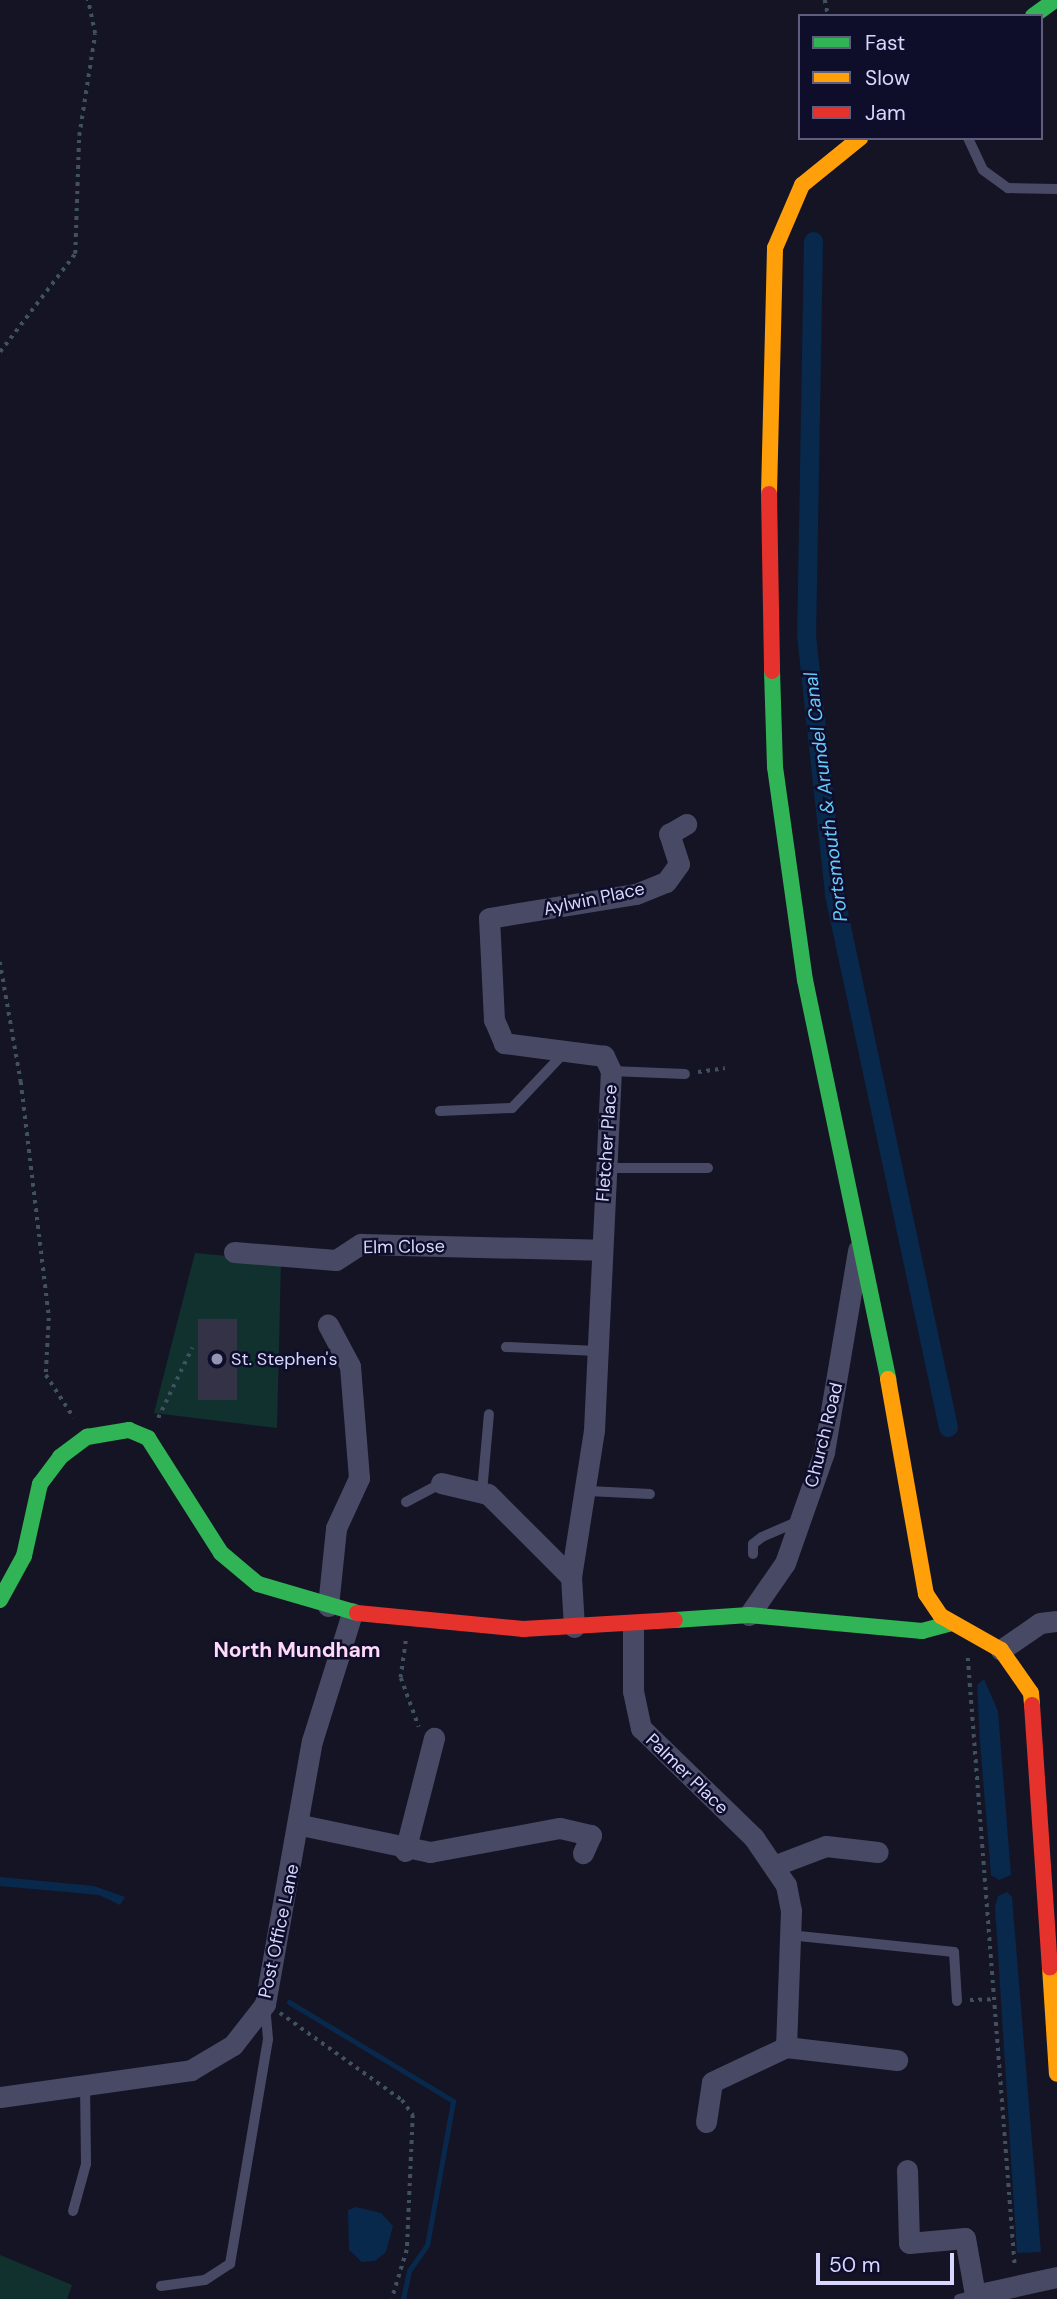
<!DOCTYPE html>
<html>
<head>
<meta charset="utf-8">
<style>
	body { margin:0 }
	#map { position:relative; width:1057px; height:2299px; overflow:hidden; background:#151424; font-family:"DM Sans",sans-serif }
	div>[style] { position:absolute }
	.green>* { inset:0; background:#11312e }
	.water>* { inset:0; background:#08284c }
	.stream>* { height:5px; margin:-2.5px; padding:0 2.5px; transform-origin:2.5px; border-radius:2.5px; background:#08284c }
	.canal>* { height:19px; margin:-9.5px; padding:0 9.5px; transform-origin:9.5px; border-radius:9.5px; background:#08284c }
	.building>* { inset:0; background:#333246; transform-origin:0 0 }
	.path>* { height:3.5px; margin-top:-1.75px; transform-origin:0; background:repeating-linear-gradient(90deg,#405160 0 3.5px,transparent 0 8.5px) }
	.lane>* { height:10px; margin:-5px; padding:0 5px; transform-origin:5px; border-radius:5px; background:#484a65 }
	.street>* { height:21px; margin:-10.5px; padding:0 10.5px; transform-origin:10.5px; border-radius:10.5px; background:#484a65 }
	.fast>* { height:16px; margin:-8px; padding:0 8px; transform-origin:8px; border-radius:8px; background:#30b455 }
	.slow>* { height:16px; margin:-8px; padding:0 8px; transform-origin:8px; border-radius:8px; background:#ff9f0a }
	.jam>* { height:16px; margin:-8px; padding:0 8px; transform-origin:8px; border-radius:8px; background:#e5322d }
	.dots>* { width:19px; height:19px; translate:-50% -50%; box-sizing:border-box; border:4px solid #0f0e2a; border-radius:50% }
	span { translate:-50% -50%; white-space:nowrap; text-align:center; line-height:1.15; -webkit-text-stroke:5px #0f0e2a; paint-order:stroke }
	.street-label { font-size:18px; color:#d7d7ff }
	.poi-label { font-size:18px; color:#d7d7ff }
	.left { translate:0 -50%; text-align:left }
	.water-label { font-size:19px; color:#65caff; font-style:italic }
	.quarter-label { font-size:21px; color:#ffd9f6; font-weight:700 }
	.legend { position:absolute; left:798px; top:14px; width:245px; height:126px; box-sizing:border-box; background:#0f0e2a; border:2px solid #5f5e7f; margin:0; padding:9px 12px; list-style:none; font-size:21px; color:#d7d7ff }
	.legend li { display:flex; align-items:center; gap:14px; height:35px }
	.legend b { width:35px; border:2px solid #5f5e7f }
	.scale { position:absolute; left:816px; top:2253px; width:138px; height:32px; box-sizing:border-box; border:4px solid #d7d7ff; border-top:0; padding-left:9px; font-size:21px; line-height:24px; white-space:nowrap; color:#d7d7ff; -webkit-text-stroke:5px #0f0e2a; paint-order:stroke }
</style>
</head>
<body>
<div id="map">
	<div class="green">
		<div style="clip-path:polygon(195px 1253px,281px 1261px,277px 1428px,154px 1413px)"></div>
		<div style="clip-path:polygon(0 2255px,72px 2285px,67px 2299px,0 2299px)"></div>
	</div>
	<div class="water">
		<div style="clip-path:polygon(984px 1679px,998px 1711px,1011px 1875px,999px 1880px,991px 1875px,980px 1743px,977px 1685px)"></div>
		<div style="clip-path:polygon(0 1877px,94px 1886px,125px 1897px,120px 1905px,99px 1895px,0 1886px)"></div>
		<div style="clip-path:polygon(1007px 1892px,1012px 1897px,1041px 2252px,1017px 2253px,995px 1907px,998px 1896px)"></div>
		<div style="clip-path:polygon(356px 2207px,381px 2213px,393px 2226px,386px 2252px,375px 2261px,362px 2262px,349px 2250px,348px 2210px)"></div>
	</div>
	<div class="stream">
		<div style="left:289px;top:2002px;width:192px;rotate:31.1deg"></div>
		<div style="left:453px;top:2101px;width:146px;rotate:100.2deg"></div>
		<div style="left:427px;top:2245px;width:32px;rotate:125deg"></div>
		<div style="left:409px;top:2271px;width:29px;rotate:102deg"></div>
	</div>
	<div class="canal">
		<div style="left:813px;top:241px;width:394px;rotate:91deg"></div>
		<div style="left:806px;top:635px;width:261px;rotate:83.8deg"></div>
		<div style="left:834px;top:894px;width:545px;rotate:77.93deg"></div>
	</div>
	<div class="building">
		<div style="left:198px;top:1319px;width:39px;height:81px"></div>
	</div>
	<div class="path">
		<div style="left:825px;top:0;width:16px;rotate:79deg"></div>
		<div style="left:0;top:352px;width:123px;rotate:-52.6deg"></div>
		<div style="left:75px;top:254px;width:118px;rotate:-88.1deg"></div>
		<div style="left:79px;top:136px;width:103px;rotate:-81.1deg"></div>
		<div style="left:95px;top:34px;width:35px;rotate:-102deg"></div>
		<div style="left:0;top:962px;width:122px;rotate:80.1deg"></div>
		<div style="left:21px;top:1082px;width:238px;rotate:83.2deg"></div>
		<div style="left:49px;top:1318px;width:57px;rotate:93deg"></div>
		<div style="left:46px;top:1375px;width:51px;rotate:56.9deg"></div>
		<div style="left:698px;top:1072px;width:27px;rotate:-8deg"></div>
		<div style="left:158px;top:1418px;width:78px;rotate:-64.1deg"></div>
		<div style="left:406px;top:1641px;width:37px;rotate:98deg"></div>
		<div style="left:401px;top:1678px;width:52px;rotate:69.8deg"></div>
		<div style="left:968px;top:1658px;width:612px;rotate:85.59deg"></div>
		<div style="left:970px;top:2000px;width:23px;rotate:-2deg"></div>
		<div style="left:280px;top:2013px;width:150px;rotate:35.5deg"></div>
		<div style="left:402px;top:2100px;width:19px;rotate:54deg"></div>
		<div style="left:413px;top:2115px;width:135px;rotate:92.5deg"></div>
		<div style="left:407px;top:2250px;width:51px;rotate:107deg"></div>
	</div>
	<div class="lane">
		<div style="left:968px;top:138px;width:35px;rotate:65deg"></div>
		<div style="left:983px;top:170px;width:31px;rotate:36deg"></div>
		<div style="left:1008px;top:188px;width:49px;rotate:1.2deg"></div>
		<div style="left:611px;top:1071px;width:74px;rotate:2.3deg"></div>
		<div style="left:440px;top:1111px;width:72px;rotate:-2.4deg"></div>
		<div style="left:512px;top:1108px;width:77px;rotate:-46.6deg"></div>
		<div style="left:605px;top:1168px;width:103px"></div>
		<div style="left:506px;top:1347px;width:91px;rotate:2.5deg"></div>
		<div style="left:588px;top:1491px;width:62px;rotate:2.8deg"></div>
		<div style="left:482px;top:1492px;width:78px;rotate:-84.9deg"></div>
		<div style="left:406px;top:1502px;width:40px;rotate:-28deg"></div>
		<div style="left:753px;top:1554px;width:10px;rotate:-90deg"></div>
		<div style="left:753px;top:1544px;width:11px;rotate:-38deg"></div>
		<div style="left:762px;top:1537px;width:40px;rotate:-23.4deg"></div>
		<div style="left:789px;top:1935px;width:166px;rotate:5.9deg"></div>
		<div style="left:954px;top:1952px;width:49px;rotate:86.5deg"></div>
		<div style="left:73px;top:2211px;width:49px;rotate:-74.5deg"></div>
		<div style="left:86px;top:2164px;width:79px;rotate:-90.7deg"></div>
		<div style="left:161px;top:2286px;width:44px;rotate:-7.8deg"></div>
		<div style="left:205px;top:2280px;width:30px;rotate:-33deg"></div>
		<div style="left:230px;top:2264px;width:228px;rotate:-80.4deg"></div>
		<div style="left:268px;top:2039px;width:32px;rotate:-95deg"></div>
		<div style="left:959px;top:2299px;width:16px;rotate:-14deg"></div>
	</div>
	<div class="street">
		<div style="left:234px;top:1252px;width:102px;rotate:4.5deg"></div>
		<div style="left:336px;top:1260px;width:30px;rotate:-33deg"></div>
		<div style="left:361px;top:1244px;width:239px;rotate:1.4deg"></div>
		<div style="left:441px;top:1483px;width:48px;rotate:13.2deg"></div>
		<div style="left:488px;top:1494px;width:117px;rotate:45deg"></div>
		<div style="left:328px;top:1606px;width:78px;rotate:-84.1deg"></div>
		<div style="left:336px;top:1528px;width:55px;rotate:-65.3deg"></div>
		<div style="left:359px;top:1478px;width:112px;rotate:-94.6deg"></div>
		<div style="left:350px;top:1366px;width:47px;rotate:-118.2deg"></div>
		<div style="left:749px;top:1615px;width:63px;rotate:-55.3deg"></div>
		<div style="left:785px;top:1563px;width:118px;rotate:-70.6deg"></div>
		<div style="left:824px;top:1452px;width:205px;rotate:-80.4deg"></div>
		<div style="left:633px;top:1626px;width:65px;rotate:90deg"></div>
		<div style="left:633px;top:1691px;width:38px;rotate:78deg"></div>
		<div style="left:641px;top:1728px;width:158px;rotate:44.2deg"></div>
		<div style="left:754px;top:1838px;width:57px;rotate:55.8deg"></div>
		<div style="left:786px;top:1885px;width:26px;rotate:79deg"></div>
		<div style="left:791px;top:1911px;width:136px;rotate:92.1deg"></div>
		<div style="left:786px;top:2047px;width:112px;rotate:6.7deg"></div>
		<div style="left:574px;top:1627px;width:50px;rotate:-93.4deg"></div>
		<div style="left:571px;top:1577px;width:149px;rotate:-81.1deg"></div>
		<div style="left:594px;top:1430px;width:359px;rotate:-87.3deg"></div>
		<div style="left:611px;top:1071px;width:17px;rotate:-115deg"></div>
		<div style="left:604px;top:1056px;width:101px;rotate:-172.6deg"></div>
		<div style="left:504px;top:1043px;width:25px;rotate:-113deg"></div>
		<div style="left:494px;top:1020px;width:102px;rotate:-92.8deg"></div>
		<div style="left:489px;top:918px;width:149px;rotate:-9.3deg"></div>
		<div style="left:636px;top:894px;width:32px;rotate:-22deg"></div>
		<div style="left:666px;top:882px;width:22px;rotate:-54deg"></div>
		<div style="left:679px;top:864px;width:32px;rotate:-108deg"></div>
		<div style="left:669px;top:834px;width:20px;rotate:-30deg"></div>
		<div style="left:1001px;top:1650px;width:47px;rotate:-34.7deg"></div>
		<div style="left:1040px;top:1623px;width:17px;rotate:-7deg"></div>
		<div style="left:301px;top:1825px;width:132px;rotate:11.8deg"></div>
		<div style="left:430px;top:1852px;width:132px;rotate:-10.5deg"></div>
		<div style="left:560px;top:1828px;width:32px;rotate:13deg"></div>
		<div style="left:591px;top:1835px;width:20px;rotate:114deg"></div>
		<div style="left:405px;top:1851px;width:117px;rotate:-75.6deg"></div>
		<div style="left:776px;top:1865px;width:53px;rotate:-20.8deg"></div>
		<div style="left:826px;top:1846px;width:52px;rotate:6.6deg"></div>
		<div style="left:0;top:2097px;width:193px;rotate:-8deg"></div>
		<div style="left:191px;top:2070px;width:49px;rotate:-30.8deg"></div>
		<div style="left:233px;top:2045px;width:52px;rotate:-52deg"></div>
		<div style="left:265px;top:2004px;width:267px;rotate:-79.9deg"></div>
		<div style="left:312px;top:1741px;width:134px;rotate:-72.6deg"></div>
		<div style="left:706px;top:2122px;width:40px;rotate:-81.5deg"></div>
		<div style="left:712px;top:2082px;width:82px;rotate:-25.3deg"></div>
		<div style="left:907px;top:2170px;width:73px;rotate:88.4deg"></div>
		<div style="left:909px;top:2243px;width:56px;rotate:-5.1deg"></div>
		<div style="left:965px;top:2238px;width:58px;rotate:80deg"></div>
		<div style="left:975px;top:2295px;width:84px;rotate:-12.4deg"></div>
	</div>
	<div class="fast">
		<div style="left:1033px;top:16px;width:27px;rotate:-36deg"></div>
		<div style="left:772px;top:671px;width:96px;rotate:88.2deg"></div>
		<div style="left:775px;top:767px;width:215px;rotate:82deg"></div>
		<div style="left:805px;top:980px;width:408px;rotate:78.2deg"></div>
		<div style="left:0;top:1600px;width:50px;rotate:-61.4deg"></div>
		<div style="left:24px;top:1556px;width:74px;rotate:-77.5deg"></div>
		<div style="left:40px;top:1484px;width:34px;rotate:-53deg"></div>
		<div style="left:60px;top:1457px;width:34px;rotate:-37deg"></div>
		<div style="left:87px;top:1437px;width:43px;rotate:-9.5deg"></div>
		<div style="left:129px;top:1430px;width:21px;rotate:23deg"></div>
		<div style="left:148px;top:1438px;width:136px;rotate:57.6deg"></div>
		<div style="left:221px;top:1553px;width:48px;rotate:40deg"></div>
		<div style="left:258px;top:1584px;width:103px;rotate:16.3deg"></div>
		<div style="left:675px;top:1620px;width:74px;rotate:-3.9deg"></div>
		<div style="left:749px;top:1615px;width:174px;rotate:5.3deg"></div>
		<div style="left:922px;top:1631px;width:31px;rotate:-15deg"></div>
	</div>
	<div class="slow">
		<div style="left:769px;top:494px;width:246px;rotate:-88.6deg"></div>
		<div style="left:775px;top:248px;width:69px;rotate:-66.8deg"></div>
		<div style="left:802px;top:185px;width:75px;rotate:-39deg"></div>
		<div style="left:888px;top:1379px;width:218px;rotate:80deg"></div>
		<div style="left:926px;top:1594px;width:27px;rotate:56deg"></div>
		<div style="left:941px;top:1616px;width:69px;rotate:29.5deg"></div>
		<div style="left:1001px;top:1650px;width:52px;rotate:55.1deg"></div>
		<div style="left:1031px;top:1693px;width:12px;rotate:85deg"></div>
		<div style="left:1050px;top:1967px;width:107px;rotate:86.3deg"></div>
	</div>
	<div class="jam">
		<div style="left:769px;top:494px;width:177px;rotate:89deg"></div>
		<div style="left:357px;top:1613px;width:167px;rotate:5.5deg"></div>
		<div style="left:523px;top:1629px;width:152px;rotate:-3.4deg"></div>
		<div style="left:1032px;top:1705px;width:263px;rotate:86.1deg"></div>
	</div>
	<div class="dots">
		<div style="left:217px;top:1359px;background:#9393b2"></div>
	</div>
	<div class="street-label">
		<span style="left:594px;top:899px;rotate:-12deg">Aylwin Place</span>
		<span style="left:607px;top:1143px;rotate:-86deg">Fletcher Place</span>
		<span style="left:404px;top:1247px;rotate:-1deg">Elm Close</span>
		<span style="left:824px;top:1435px;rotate:-76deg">Church Road</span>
		<span style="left:687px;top:1774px;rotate:44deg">Palmer Place</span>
		<span style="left:279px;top:1931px;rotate:-78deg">Post Office Lane</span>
	</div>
	<div class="poi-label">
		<span class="left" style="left:231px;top:1359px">St. Stephen's</span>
	</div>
	<div class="water-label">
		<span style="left:826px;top:797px;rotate:-97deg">Portsmouth &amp; Arundel Canal</span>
	</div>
	<div class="quarter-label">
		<span style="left:297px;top:1650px">North Mundham</span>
	</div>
	<ul class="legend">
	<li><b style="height:9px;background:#30b455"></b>Fast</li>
	<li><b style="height:9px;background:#ff9f0a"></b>Slow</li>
	<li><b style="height:9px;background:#e5322d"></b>Jam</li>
	</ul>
	<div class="scale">50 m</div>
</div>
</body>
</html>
